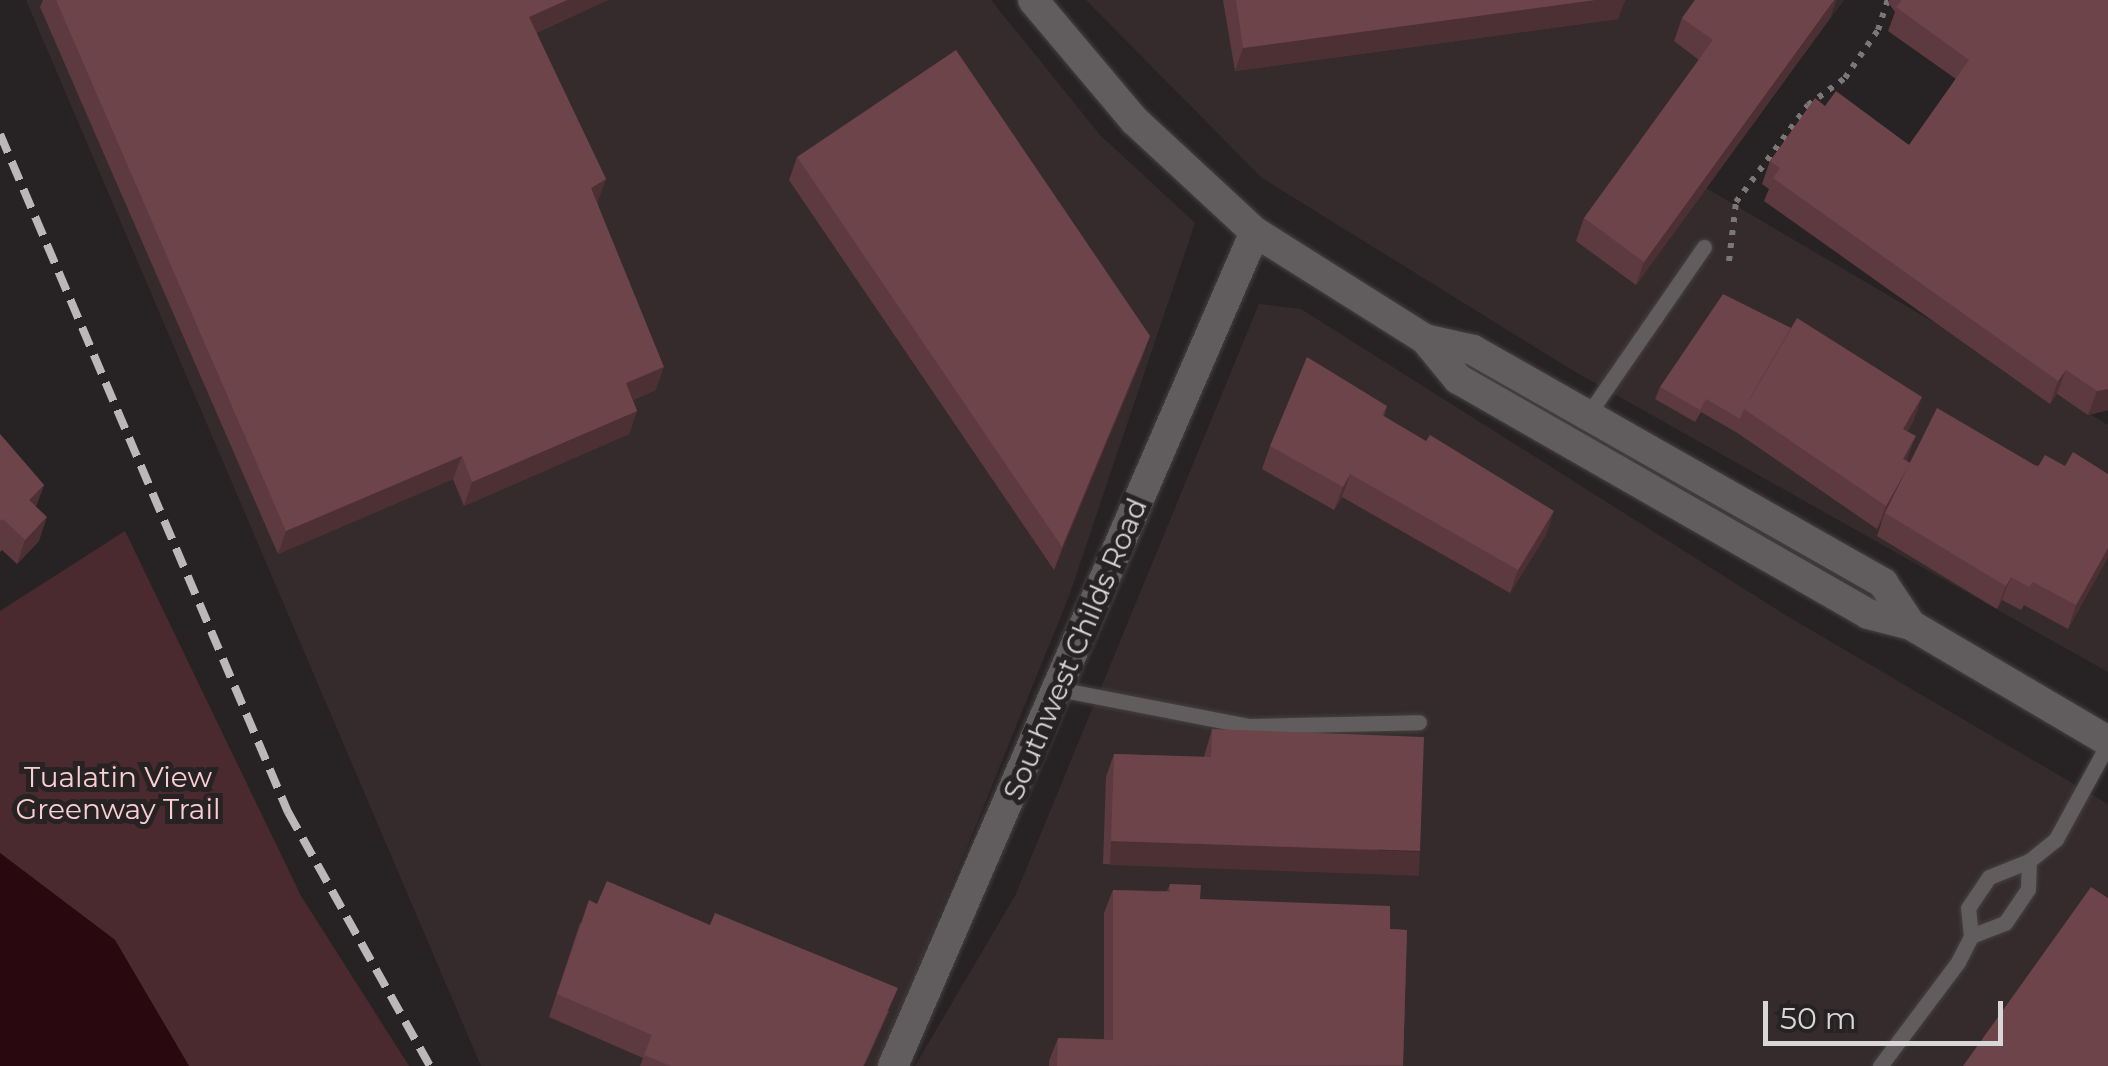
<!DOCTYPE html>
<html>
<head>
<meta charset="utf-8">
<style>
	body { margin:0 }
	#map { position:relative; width:2108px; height:1066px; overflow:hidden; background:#272324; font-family:Montserrat,sans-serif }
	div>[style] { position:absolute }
	.built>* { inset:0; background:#352b2c }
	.green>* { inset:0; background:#4a2a2f }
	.water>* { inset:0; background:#29080f }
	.path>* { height:6px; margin-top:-3px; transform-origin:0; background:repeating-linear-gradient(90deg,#7a7777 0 5px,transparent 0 13px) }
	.roads { filter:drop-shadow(0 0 2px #444141) drop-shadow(0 0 2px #444141) }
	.lane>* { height:15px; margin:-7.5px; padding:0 7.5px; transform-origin:7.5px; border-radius:7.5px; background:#615d5e }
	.street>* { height:30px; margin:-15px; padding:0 15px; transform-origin:15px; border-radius:15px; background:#615d5e }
	.secondary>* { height:30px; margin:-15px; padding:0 15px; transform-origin:15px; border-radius:15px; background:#615d5e }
	.rail>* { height:8px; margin-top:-4px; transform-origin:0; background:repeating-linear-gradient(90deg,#bab8b8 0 20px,transparent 0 30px) }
	.wall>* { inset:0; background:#5d3a40 }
	.shaded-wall>* { inset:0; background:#4c3034; transform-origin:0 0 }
	.building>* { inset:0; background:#6c444a }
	span { translate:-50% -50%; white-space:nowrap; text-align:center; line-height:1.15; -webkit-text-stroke:10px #272324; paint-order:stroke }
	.street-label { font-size:28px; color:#d8d6d6 }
	.park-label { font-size:28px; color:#fbced3 }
	.scale { position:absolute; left:1763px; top:1001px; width:240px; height:45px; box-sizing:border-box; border:5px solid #d8d6d6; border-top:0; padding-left:12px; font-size:30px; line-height:35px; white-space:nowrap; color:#d8d6d6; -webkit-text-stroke:8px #272324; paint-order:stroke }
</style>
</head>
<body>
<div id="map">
	<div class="built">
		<div style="clip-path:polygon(26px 0,991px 0,1100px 135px,1195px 223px,1069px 596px,878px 1066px,481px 1066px)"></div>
		<div style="clip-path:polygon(1086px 0,1844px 0,1706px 188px,2108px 425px,2108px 672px,1572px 370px,1262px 178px)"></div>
		<div style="clip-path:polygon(1259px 304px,1301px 309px,1787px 616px,2108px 804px,2108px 1066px,915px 1066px,1016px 894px)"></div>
	</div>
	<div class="green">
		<div style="clip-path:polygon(125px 531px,301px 896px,409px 1066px,189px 1066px,115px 940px,0 853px,0 611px)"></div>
	</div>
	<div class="water">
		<div style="clip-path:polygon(0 853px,115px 940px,189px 1066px,0 1066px)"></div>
	</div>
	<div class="path">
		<div style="left:1729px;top:261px;width:59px;rotate:-83.2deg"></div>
		<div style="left:1736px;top:202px;width:121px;rotate:-53.4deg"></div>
		<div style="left:1808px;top:105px;width:46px;rotate:-36.1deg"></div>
		<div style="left:1845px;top:78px;width:58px;rotate:-55.5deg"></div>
		<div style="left:1878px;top:30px;width:32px;rotate:-72deg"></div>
	</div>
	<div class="roads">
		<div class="lane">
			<div style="left:1589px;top:413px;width:202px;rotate:-55.3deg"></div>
			<div style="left:1058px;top:689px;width:195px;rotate:11deg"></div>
			<div style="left:1249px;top:726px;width:170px;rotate:-1.3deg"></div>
			<div style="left:1971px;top:936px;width:36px;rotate:-21deg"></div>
			<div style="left:2005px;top:923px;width:41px;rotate:-55.9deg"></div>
			<div style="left:2028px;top:889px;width:28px;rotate:-88deg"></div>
			<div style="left:1880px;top:1066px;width:130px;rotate:-53.1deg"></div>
			<div style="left:1958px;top:962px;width:29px;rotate:-63deg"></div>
			<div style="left:1971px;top:936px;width:28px;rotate:-96deg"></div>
			<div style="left:1968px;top:908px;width:37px;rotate:-56deg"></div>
			<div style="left:1989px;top:877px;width:43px;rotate:-21.8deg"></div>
			<div style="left:2029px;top:861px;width:35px;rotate:-39deg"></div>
			<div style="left:2056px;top:839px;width:108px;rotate:-61.3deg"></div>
		</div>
		<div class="street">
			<div style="left:893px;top:1066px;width:909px;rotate:-66.54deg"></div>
		</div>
		<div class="secondary">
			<div style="left:1033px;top:0;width:158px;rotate:49.9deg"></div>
			<div style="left:1135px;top:121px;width:163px;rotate:42.8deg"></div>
			<div style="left:1255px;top:232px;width:201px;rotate:32.2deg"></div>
			<div style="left:1425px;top:339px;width:49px;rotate:12.9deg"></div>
			<div style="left:1473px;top:350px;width:472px;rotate:29.6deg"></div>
			<div style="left:1883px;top:583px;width:50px;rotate:56.3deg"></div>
			<div style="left:1425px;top:339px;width:52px;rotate:50.5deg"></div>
			<div style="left:1458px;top:379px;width:473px;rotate:29.8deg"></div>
			<div style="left:1868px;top:614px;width:44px;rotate:14.3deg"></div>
			<div style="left:1911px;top:625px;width:229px;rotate:30.5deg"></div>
		</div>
	</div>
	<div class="rail">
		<div style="left:0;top:134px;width:737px;rotate:66.99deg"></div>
		<div style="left:288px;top:812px;width:291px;rotate:60.8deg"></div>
	</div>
	<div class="wall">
		<div style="clip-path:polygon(43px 0,608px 0,536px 33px,606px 179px,597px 202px,656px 390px,633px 400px,637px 411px,629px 434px,464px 506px,453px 479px,278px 554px,40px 7px)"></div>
		<div style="clip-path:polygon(1223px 0,1625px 0,1618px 19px,1235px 71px)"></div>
		<div style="clip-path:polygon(1695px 0,1836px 0,1830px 18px,1636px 285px,1576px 241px,1584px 218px,1699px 60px,1674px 41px,1682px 18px)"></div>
		<div style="clip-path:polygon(1889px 0,2108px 0,2108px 410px,2088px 415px,2057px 394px,2050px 404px,1764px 201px,1769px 189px,1762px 184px,1770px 161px,1825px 106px,1909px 145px,1956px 79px,1888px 31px,1895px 12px,1888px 2px)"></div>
		<div style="clip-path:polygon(797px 157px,1150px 336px,1054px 570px,789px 180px)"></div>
		<div style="clip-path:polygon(1660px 387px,1914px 420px,1907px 431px,1907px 461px,1910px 463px,2065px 466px,2108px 474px,2108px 557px,2068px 629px,2024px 605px,2021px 610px,2002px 600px,1997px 609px,1877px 536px,1883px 518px,1877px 529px,1736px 432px,1701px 412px,1695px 422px,1655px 399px)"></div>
		<div style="clip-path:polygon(1387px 406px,1384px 416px,1546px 535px,1510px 593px,1342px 497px,1334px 510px,1262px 469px,1270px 446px)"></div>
		<div style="clip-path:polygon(0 434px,44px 485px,36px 506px,39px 541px,17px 564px,2px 550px,0 552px)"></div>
		<div style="clip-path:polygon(1212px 729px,1412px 875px,1103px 864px,1106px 777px,1114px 754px,1204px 757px)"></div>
		<div style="clip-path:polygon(1170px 884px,1200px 899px,1390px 929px,1407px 930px,1403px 1066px,1049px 1066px,1049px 1061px,1058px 1038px,1104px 1039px,1104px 913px,1113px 890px,1167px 891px)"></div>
		<div style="clip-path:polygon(580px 923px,889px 1011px,864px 1066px,640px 1066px,643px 1058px,549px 1017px)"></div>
	</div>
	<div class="shaded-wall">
		<div style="clip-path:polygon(567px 0,608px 0,520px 40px,529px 17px)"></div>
		<div style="clip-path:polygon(1595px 0,1625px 0,1618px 19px,1235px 71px,1243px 48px)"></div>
		<div style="clip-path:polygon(1834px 0,1836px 0,1830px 18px,1636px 285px,1644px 262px)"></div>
		<div style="clip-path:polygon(606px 179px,597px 203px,591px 188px)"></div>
		<div style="clip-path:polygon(1150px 336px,1142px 359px,1054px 570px,1062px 547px)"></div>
		<div style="clip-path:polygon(664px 367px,656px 390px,618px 407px,626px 383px)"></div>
		<div style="clip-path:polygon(2066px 370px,2057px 394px,2050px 404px,2058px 381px)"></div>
		<div style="clip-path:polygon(2108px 389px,2108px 410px,2088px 415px,2097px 391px)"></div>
		<div style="clip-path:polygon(1922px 397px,1914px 420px,1895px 452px,1903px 429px)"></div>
		<div style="clip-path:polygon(637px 411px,629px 434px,464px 506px,472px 482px)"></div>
		<div style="clip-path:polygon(1916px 436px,1907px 459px,1895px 482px,1903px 459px)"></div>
		<div style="clip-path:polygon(462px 456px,453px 479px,278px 554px,286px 531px)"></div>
		<div style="clip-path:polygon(1910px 463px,1883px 518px,1877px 529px,1886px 506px)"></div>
		<div style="clip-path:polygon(1350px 474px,1342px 497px,1334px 510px,1343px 487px)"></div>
		<div style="clip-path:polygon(44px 485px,35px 508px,29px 500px)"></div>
		<div style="clip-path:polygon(1554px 511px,1546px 535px,1510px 593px,1518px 570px)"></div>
		<div style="clip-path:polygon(47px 517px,39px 541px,17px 564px,25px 540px)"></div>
		<div style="clip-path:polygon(2108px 548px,2108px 557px,2068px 629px,2076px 605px)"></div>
		<div style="clip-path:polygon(2011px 577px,2002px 600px,1997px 609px,2006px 586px)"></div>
		<div style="left:1111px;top:841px;width:309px;height:24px;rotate:2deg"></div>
	</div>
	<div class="building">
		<div style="clip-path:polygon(56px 0,567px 0,529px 17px,606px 179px,591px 188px,664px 367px,626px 383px,637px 411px,472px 482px,462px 456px,286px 531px)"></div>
		<div style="clip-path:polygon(1236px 0,1595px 0,1243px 48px)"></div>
		<div style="clip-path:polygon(1695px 0,1834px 0,1644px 262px,1584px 218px,1713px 40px,1682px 18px)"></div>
		<div style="clip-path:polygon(1902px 0,2108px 0,2108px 389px,2097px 391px,2066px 370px,2058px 381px,1773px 178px,1780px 168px,1770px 161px,1815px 98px,1825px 106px,1836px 91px,1909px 145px,1969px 60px,1896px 7px)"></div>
		<div style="clip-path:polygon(956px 50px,1150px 336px,1062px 547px,797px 157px)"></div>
		<div style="clip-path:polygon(1723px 294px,1791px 328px,1744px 409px,1740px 419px,1706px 399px,1700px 410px,1660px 387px)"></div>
		<div style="clip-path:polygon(1797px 318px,1922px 397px,1903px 429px,1916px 436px,1903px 459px,1910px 463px,1886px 506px,1744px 409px)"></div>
		<div style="clip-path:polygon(1307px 357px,1387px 406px,1382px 415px,1426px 441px,1430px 435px,1554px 511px,1518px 570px,1350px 474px,1343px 487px,1270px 446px)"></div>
		<div style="clip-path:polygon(1937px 408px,2038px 467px,2045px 455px,2065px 466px,2073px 452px,2108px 474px,2108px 548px,2076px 605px,2033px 582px,2029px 587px,2011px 577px,2006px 586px,1885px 513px)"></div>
		<div style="clip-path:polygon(0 434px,44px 485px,29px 500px,47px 517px,25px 540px,3px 519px,0 521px)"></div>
		<div style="clip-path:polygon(1212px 729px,1424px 737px,1420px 851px,1111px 841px,1114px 754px,1211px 757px)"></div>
		<div style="clip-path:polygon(607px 881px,710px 925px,715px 913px,898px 988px,863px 1066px,671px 1066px,644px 1055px,652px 1035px,557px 994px,589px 900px,597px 904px)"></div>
		<div style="clip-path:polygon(1170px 884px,1201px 885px,1200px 899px,1390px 906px,1390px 929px,1407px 930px,1403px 1065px,1057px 1066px,1058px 1038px,1113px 1040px,1113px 890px,1170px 892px)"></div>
		<div style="clip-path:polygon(2091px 887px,2108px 898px,2108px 1066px,1963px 1066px)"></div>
	</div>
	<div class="street-label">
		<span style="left:1075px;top:649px;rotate:-67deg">Southwest Childs Road</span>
	</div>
	<div class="park-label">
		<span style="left:118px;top:793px">Tualatin View<br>Greenway Trail</span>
	</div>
	<div class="scale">50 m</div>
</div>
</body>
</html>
